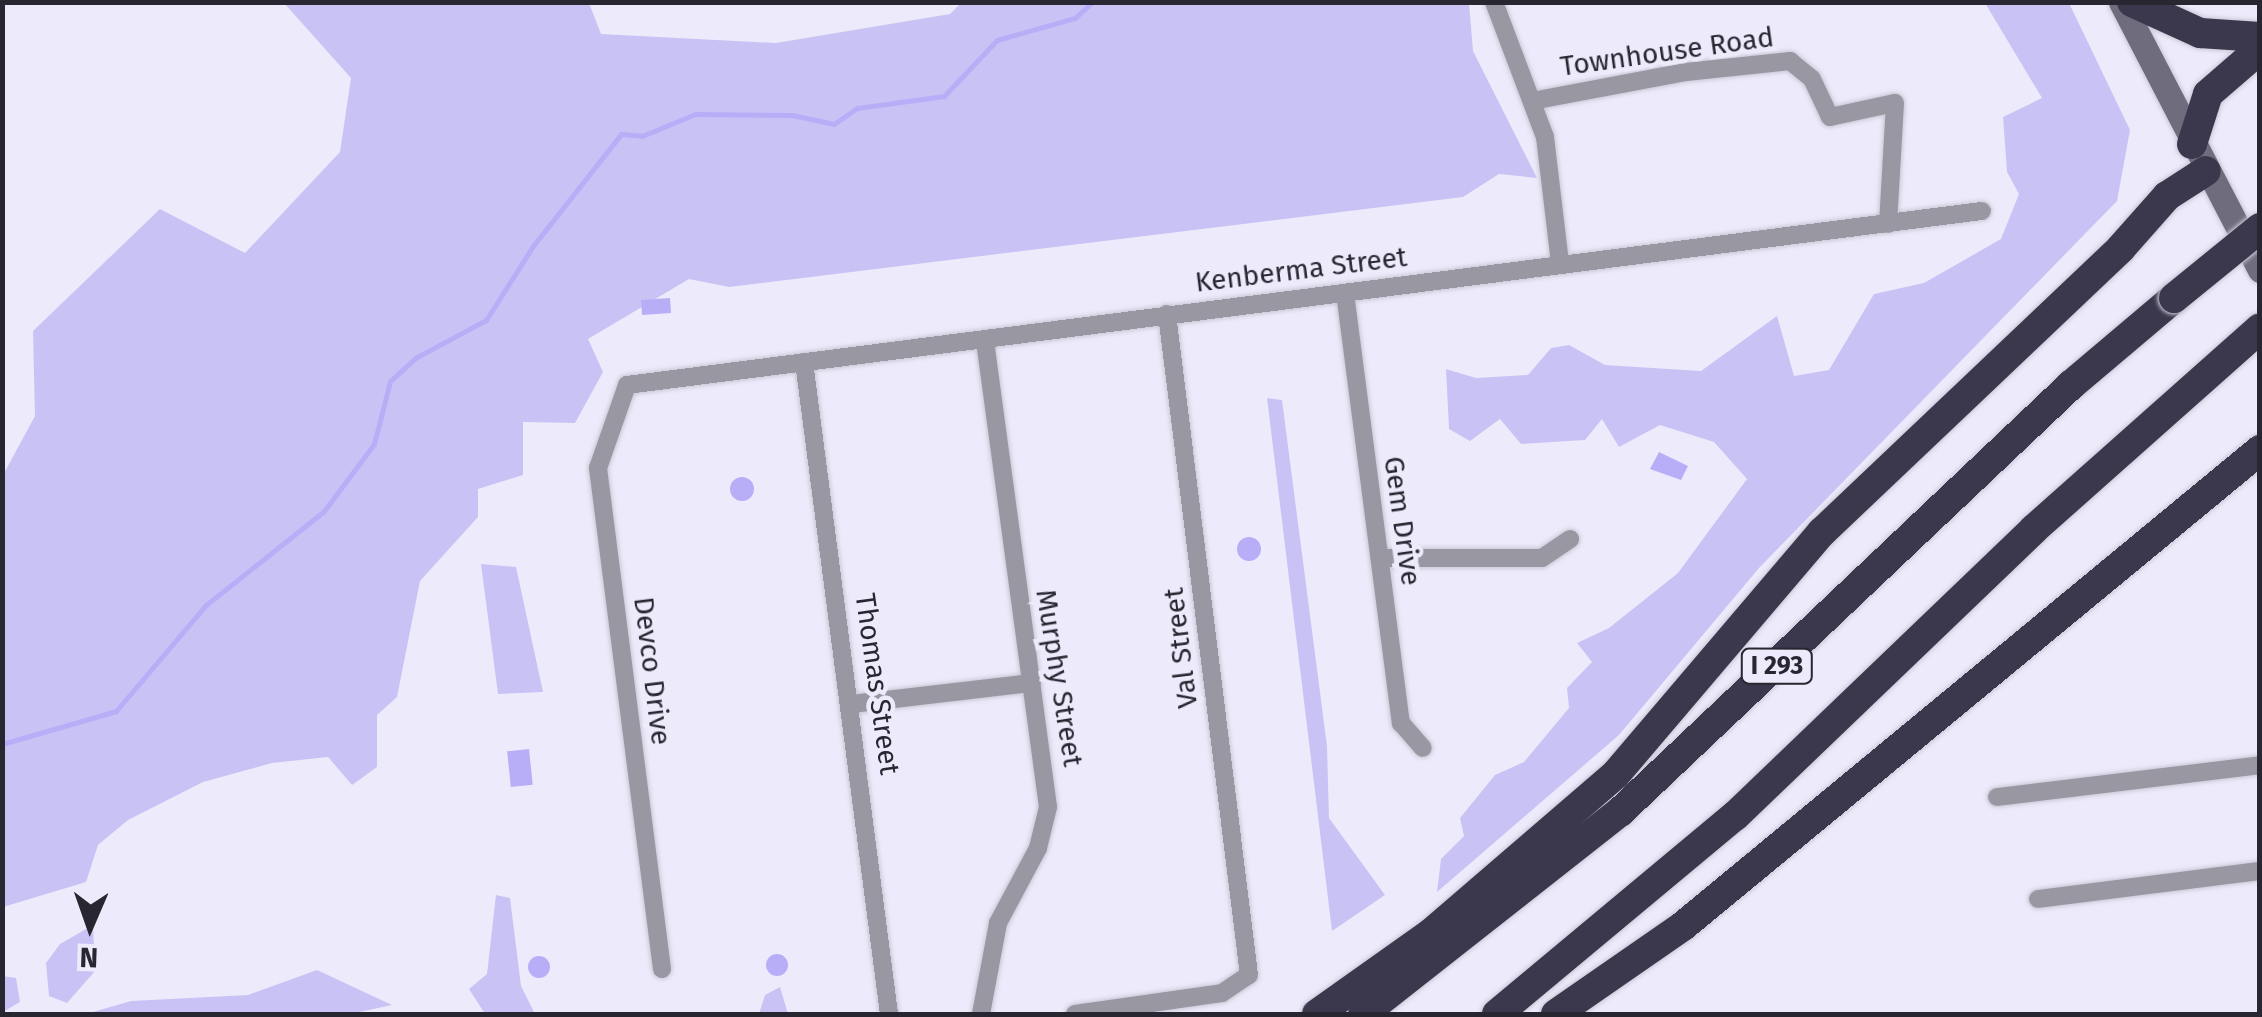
<!DOCTYPE html>
<html>
<head>
<meta charset="utf-8">
<style>
	body { margin:0 }
	#map { position:relative; width:2262px; height:1017px; overflow:hidden; background:#edebfb; font-family:"Fira Sans",sans-serif }
	div>[style] { position:absolute }
	.green>* { inset:0; background:#c9c3f5 }
	.water>* { inset:0; background:#b8aef8; transform-origin:0 0 }
	.round { border-radius:50% }
	.stream>* { height:5px; margin:-2.5px; padding:0 2.5px; transform-origin:2.5px; border-radius:2.5px; background:#b8aef8 }
	.roads { filter:drop-shadow(0 0 2px #cac8d7) drop-shadow(0 0 2px #cac8d7) }
	.minor>* { height:18px; margin:-9px; padding:0 9px; transform-origin:9px; border-radius:9px; background:#9897a2 }
	.secondary>* { height:25px; margin:-12.5px; padding:0 12.5px; transform-origin:12.5px; border-radius:12.5px; background:#6f6d7d }
	.motorway>* { height:30px; margin:-15px; padding:0 15px; transform-origin:15px; border-radius:15px; background:#3b384d }
	.bridges { filter:drop-shadow(0 0 2px #cac8d7) drop-shadow(0 0 2px #cac8d7) }
	.motorway-bridge>* { height:30px; margin:-15px; padding:0 15px; transform-origin:15px; border-radius:15px; background:#3b384d }
	span { translate:-50% -50%; white-space:nowrap; text-align:center; line-height:1.15; -webkit-text-stroke:9px #edebfb; paint-order:stroke }
	.shield-label span { padding:2px 8px; background:#edebfb; border:2px solid; border-radius:8px; -webkit-text-stroke-width:0 }
	.shield-label { font-size:25px; color:#282731; font-weight:700 }
	.street-label { font-size:28px; color:#282731 }
	.frame { position:absolute; inset:0; border:5px solid #282731; pointer-events:none }
	.north { position:absolute; left:40px; top:877px; width:100px; height:100px; -webkit-text-stroke:8px #edebfb; paint-order:stroke; rotate:182deg; font-size:28px; font-weight:700; line-height:40px; text-align:center; color:#282731 }
	.north::after { content:''; display:block; margin:auto; width:35px; height:45px; background:#282731; clip-path:polygon(50% 0,100% 100%,50% 72%,0 100%) }
</style>
</head>
<body>
<div id="map">
	<div class="green">
		<div style="clip-path:polygon(284px 3px,589px 3px,601px 34px,776px 43px,950px 14px,961px 3px,1469px 3px,1473px 51px,1537px 178px,1499px 174px,1463px 197px,729px 287px,689px 279px,588px 339px,603px 372px,575px 423px,523px 422px,523px 475px,478px 489px,478px 517px,420px 581px,397px 697px,377px 715px,377px 767px,352px 785px,328px 757px,272px 763px,203px 782px,128px 820px,98px 845px,86px 882px,3px 907px,3px 475px,35px 416px,33px 331px,160px 209px,245px 253px,340px 152px,351px 78px)"></div>
		<div style="clip-path:polygon(1985px 3px,2069px 3px,2130px 130px,2117px 201px,1759px 568px,1619px 735px,1437px 892px,1441px 859px,1464px 836px,1460px 818px,1495px 775px,1524px 762px,1569px 708px,1567px 688px,1592px 662px,1577px 643px,1609px 628px,1678px 573px,1747px 479px,1714px 442px,1660px 425px,1619px 447px,1602px 419px,1585px 440px,1521px 444px,1500px 419px,1470px 441px,1449px 429px,1446px 369px,1476px 378px,1528px 375px,1551px 348px,1569px 345px,1605px 365px,1701px 371px,1777px 316px,1794px 376px,1829px 370px,1874px 294px,1924px 283px,2001px 239px,2019px 194px,2007px 172px,2003px 117px,2042px 98px)"></div>
		<div style="clip-path:polygon(1267px 398px,1282px 400px,1327px 746px,1329px 818px,1385px 895px,1332px 931px)"></div>
		<div style="clip-path:polygon(481px 564px,516px 567px,543px 692px,498px 694px)"></div>
		<div style="clip-path:polygon(496px 895px,510px 898px,521px 986px,535px 1014px,485px 1014px,469px 989px,487px 974px)"></div>
		<div style="clip-path:polygon(93px 925px,95px 971px,67px 1003px,49px 996px,46px 963px,60px 944px)"></div>
		<div style="clip-path:polygon(317px 970px,392px 1005px,350px 1014px,86px 1014px,131px 1001px,248px 995px)"></div>
		<div style="clip-path:polygon(3px 976px,16px 978px,20px 1002px,3px 1012px)"></div>
		<div style="clip-path:polygon(780px 987px,788px 1014px,759px 1014px,765px 995px)"></div>
	</div>
	<div class="water">
		<div style="left:670px;top:298px;width:15px;height:29px;rotate:86deg"></div>
		<div style="clip-path:polygon(1659px 452px,1688px 466px,1681px 480px,1650px 469px)"></div>
		<div class="round" style="left:730px;top:477px;width:24px;height:24px"></div>
		<div class="round" style="left:1237px;top:537px;width:24px;height:24px"></div>
		<div style="left:529px;top:749px;width:36px;height:22px;rotate:84deg"></div>
		<div class="round" style="left:766px;top:954px;width:22px;height:22px"></div>
		<div class="round" style="left:528px;top:956px;width:22px;height:22px"></div>
	</div>
	<div class="stream">
		<div style="left:2px;top:744px;width:119px;rotate:-16.1deg"></div>
		<div style="left:116px;top:711px;width:139px;rotate:-49.7deg"></div>
		<div style="left:206px;top:605px;width:151px;rotate:-38.5deg"></div>
		<div style="left:324px;top:511px;width:84px;rotate:-53.3deg"></div>
		<div style="left:374px;top:444px;width:65px;rotate:-75.7deg"></div>
		<div style="left:390px;top:381px;width:36px;rotate:-42deg"></div>
		<div style="left:417px;top:357px;width:78px;rotate:-28.2deg"></div>
		<div style="left:486px;top:320px;width:88px;rotate:-57.6deg"></div>
		<div style="left:533px;top:246px;width:142px;rotate:-51.8deg"></div>
		<div style="left:621px;top:134px;width:21px;rotate:5deg"></div>
		<div style="left:642px;top:136px;width:57px;rotate:-22.5deg"></div>
		<div style="left:695px;top:114px;width:97px;rotate:0.6deg"></div>
		<div style="left:792px;top:115px;width:43px;rotate:12.1deg"></div>
		<div style="left:834px;top:124px;width:28px;rotate:-35deg"></div>
		<div style="left:857px;top:108px;width:88px;rotate:-7.9deg"></div>
		<div style="left:944px;top:96px;width:77px;rotate:-46.6deg"></div>
		<div style="left:997px;top:40px;width:81px;rotate:-15.8deg"></div>
		<div style="left:1075px;top:18px;width:23px;rotate:-43deg"></div>
	</div>
	<div class="roads">
		<div class="minor">
			<div style="left:1494px;top:2px;width:144px;rotate:69.3deg"></div>
			<div style="left:1545px;top:137px;width:127px;rotate:83.2deg"></div>
			<div style="left:1532px;top:101px;width:157px;rotate:-10.7deg"></div>
			<div style="left:1686px;top:72px;width:105px;rotate:-6deg"></div>
			<div style="left:1790px;top:61px;width:28px;rotate:39deg"></div>
			<div style="left:1812px;top:79px;width:42px;rotate:64.7deg"></div>
			<div style="left:1830px;top:117px;width:66px;rotate:-12.2deg"></div>
			<div style="left:1895px;top:103px;width:121px;rotate:93.3deg"></div>
			<div style="left:1345px;top:293px;width:434px;rotate:82.6deg"></div>
			<div style="left:1401px;top:723px;width:33px;rotate:49deg"></div>
			<div style="left:804px;top:362px;width:658px;rotate:82.57deg"></div>
			<div style="left:1380px;top:558px;width:162px"></div>
			<div style="left:1542px;top:558px;width:34px;rotate:-34deg"></div>
			<div style="left:852px;top:704px;width:181px;rotate:-6.7deg"></div>
			<div style="left:1997px;top:797px;width:265px;rotate:-6.9deg"></div>
			<div style="left:2038px;top:899px;width:224px;rotate:-7.2deg"></div>
			<div style="left:662px;top:969px;width:505px;rotate:-97.28deg"></div>
			<div style="left:598px;top:468px;width:88px;rotate:-70.7deg"></div>
			<div style="left:627px;top:385px;width:1366px;rotate:-7.32deg"></div>
			<div style="left:981px;top:1014px;width:93px;rotate:-79.4deg"></div>
			<div style="left:998px;top:923px;width:85px;rotate:-61.9deg"></div>
			<div style="left:1038px;top:848px;width:42px;rotate:-76.3deg"></div>
			<div style="left:1048px;top:807px;width:472px;rotate:-97.7deg"></div>
			<div style="left:1075px;top:1014px;width:148px;rotate:-8.1deg"></div>
			<div style="left:1222px;top:993px;width:32px;rotate:-34deg"></div>
			<div style="left:1249px;top:975px;width:666px;rotate:-97.07deg"></div>
		</div>
		<div class="secondary">
			<div style="left:2121px;top:2px;width:302px;rotate:62.6deg"></div>
		</div>
		<div class="motorway">
			<div style="left:2132px;top:2px;width:75px;rotate:24.5deg"></div>
			<div style="left:2200px;top:33px;width:60px;rotate:3.8deg"></div>
			<div style="left:2192px;top:144px;width:52px;rotate:-72.3deg"></div>
			<div style="left:2208px;top:94px;width:69px;rotate:-40.9deg"></div>
			<div style="left:1317px;top:1014px;width:138px;rotate:-35.3deg"></div>
			<div style="left:1430px;top:934px;width:244px;rotate:-40.7deg"></div>
			<div style="left:1615px;top:775px;width:319px;rotate:-49.6deg"></div>
			<div style="left:1822px;top:532px;width:412px;rotate:-43.5deg"></div>
			<div style="left:2121px;top:248px;width:69px;rotate:-48.5deg"></div>
			<div style="left:2167px;top:196px;width:46px;rotate:-32.7deg"></div>
			<div style="left:1363px;top:1014px;width:327px;rotate:-38.2deg"></div>
			<div style="left:1620px;top:812px;width:621px;rotate:-43.43deg"></div>
			<div style="left:2071px;top:385px;width:135px;rotate:-40.2deg"></div>
			<div style="left:1497px;top:1014px;width:310px;rotate:-39.8deg"></div>
			<div style="left:1735px;top:816px;width:414px;rotate:-43.8deg"></div>
			<div style="left:2034px;top:529px;width:302px;rotate:-41.6deg"></div>
			<div style="left:1556px;top:1014px;width:155px;rotate:-34.7deg"></div>
			<div style="left:1683px;top:926px;width:748px;rotate:-39.52deg"></div>
		</div>
	</div>
	<div class="bridges">
		<div class="motorway-bridge">
			<div style="left:2174px;top:298px;width:111px;rotate:-39.1deg"></div>
		</div>
	</div>
	<div class="shield-label">
		<span style="left:1777px;top:666px">I 293</span>
	</div>
	<div class="street-label">
		<span style="left:1667px;top:52px;rotate:-8deg">Townhouse Road</span>
		<span style="left:1301px;top:270px;rotate:-7deg">Kenberma Street</span>
		<span style="left:1402px;top:521px;rotate:82deg">Gem Drive</span>
		<span style="left:1181px;top:648px;rotate:-97deg">Val Street</span>
		<span style="left:652px;top:671px;rotate:83deg">Devco Drive</span>
		<span style="left:1059px;top:678px;rotate:81deg">Murphy Street</span>
		<span style="left:877px;top:684px;rotate:82deg">Thomas Street</span>
	</div>
	<div class="frame"></div>
	<div class="north">N</div>
</div>
</body>
</html>
